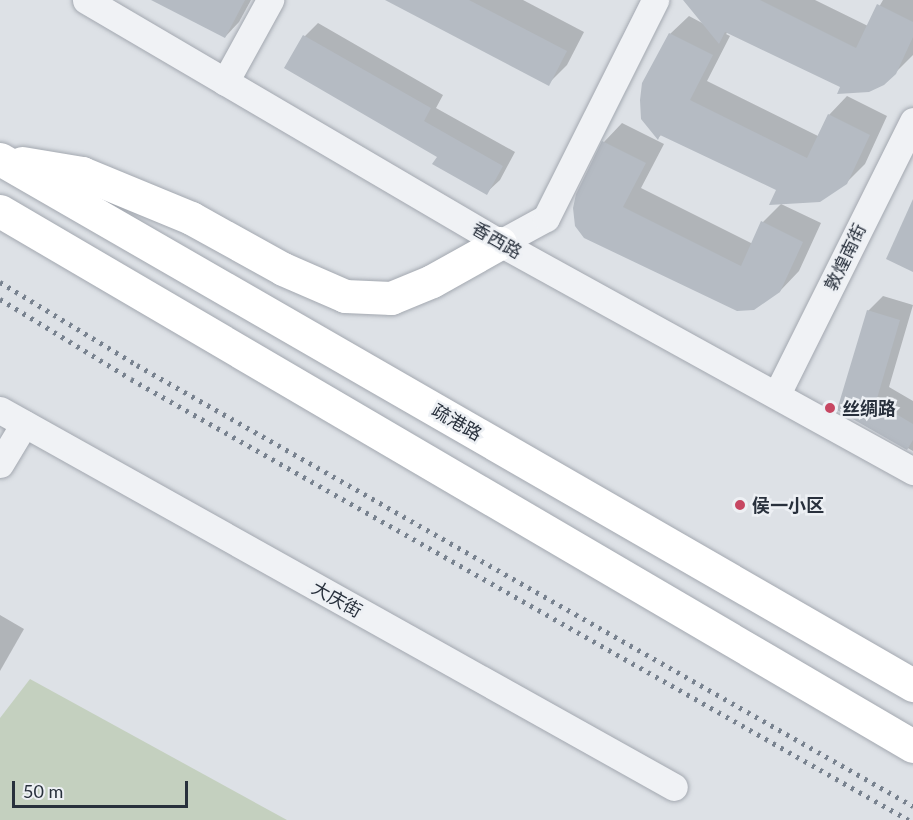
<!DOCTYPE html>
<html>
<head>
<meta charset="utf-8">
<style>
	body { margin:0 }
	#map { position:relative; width:913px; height:820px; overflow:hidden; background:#dde1e6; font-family:Lato,"Noto Sans SC",sans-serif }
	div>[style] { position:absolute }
	.green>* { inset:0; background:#c4d0bf }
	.shadow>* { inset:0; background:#0003 }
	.building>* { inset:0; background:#b5bbc3 }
	.roads { filter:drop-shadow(0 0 2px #a3a8b0) drop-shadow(0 0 2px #a3a8b0) }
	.street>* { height:27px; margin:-13.5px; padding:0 13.5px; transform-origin:13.5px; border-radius:13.5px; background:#f0f2f5 }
	.highway>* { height:33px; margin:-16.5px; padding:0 16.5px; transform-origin:16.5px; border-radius:16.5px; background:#fff }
	.rail>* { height:4.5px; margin-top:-2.25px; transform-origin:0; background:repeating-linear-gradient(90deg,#78828f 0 3px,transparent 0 9px) }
	.dots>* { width:16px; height:16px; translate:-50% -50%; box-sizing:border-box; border:3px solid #edf0f4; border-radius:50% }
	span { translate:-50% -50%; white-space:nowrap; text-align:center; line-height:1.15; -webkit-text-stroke:5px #edf0f4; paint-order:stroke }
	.street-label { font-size:18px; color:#28303c }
	.poi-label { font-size:18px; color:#28303c; font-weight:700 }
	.left { translate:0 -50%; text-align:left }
	.scale { position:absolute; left:12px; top:781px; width:176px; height:27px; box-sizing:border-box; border:3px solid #28303c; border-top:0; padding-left:8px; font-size:18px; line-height:21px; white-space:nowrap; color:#28303c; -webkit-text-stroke:4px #edf0f4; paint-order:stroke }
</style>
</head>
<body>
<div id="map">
	<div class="green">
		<div style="clip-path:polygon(30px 679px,287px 820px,0 820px,0 718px)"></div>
	</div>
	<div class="shadow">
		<div style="clip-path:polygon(155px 0,251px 0,239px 22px,225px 37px)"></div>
		<div style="clip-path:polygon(388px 0,523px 0,584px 32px,567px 65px,548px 84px)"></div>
		<div style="clip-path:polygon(692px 0,815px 0,868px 26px,883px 0,913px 0,913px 55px,895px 73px,842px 86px,728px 32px,726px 34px,730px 36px,707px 81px,818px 136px,829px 115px,847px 96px,887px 116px,865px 164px,846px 183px,778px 189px,662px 134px,658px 138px,670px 34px,689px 16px,704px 24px)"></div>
		<div style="clip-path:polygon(318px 23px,443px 95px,436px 108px,515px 152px,500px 180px,486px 193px,439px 156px,286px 68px,305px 36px)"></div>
		<div style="clip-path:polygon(622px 123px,664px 144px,641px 188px,753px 244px,763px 222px,781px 204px,821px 223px,799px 271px,780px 291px,577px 194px,604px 142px)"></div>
		<div style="clip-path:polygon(883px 296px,913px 305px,889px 387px,913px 401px,913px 451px,839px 409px,868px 311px)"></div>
		<div style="clip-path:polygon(0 615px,24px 629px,0 671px)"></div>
	</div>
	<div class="building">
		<div style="clip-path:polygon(151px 0,245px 0,225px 38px)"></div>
		<div style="clip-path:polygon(385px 0,469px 0,567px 51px,549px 86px)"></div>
		<div style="clip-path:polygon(683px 0,760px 0,856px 48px,877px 4px,913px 22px,913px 37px,896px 74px,884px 85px,869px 92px,837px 94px,840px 87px,725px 32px,719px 44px)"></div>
		<div style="clip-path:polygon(669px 33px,713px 55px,690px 100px,807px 158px,828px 114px,870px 135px,847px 184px,820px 202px,769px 205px,776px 190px,660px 135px,658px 140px,641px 119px,640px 100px,642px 83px)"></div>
		<div style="clip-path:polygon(303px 35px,431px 108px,424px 121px,503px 166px,487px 195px,432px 164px,437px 157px,284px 68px)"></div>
		<div style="clip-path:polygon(602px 141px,646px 163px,623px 207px,741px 266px,761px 221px,803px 242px,780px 292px,754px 310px,737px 311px,584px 238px,575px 226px,573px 208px,576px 194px)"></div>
		<div style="clip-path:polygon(913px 199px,913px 272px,886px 259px)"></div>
		<div style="clip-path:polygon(867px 310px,900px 320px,876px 402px,913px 424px,913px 440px,907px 450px,837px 410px)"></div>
	</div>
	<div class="roads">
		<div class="street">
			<div style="left:86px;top:0;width:480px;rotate:30.4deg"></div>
			<div style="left:500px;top:243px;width:472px;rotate:28.9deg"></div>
			<div style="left:225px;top:82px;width:94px;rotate:-61.2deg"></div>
			<div style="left:500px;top:243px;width:52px;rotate:-28.5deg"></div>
			<div style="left:546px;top:218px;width:244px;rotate:-63.4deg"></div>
			<div style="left:777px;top:394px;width:305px;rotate:-63.5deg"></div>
			<div style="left:0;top:410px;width:772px;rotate:29.22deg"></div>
			<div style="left:0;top:464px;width:47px;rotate:-59deg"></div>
		</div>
		<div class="highway">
			<div style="left:0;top:159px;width:1054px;rotate:29.95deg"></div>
			<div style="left:22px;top:163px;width:61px;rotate:9.5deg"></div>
			<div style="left:82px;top:173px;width:118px;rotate:22.4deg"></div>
			<div style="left:191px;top:218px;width:105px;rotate:29deg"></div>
			<div style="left:283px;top:269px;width:68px;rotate:23.5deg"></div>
			<div style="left:345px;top:296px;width:46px;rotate:2.5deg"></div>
			<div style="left:391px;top:298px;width:44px;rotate:-22.5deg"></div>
			<div style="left:432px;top:281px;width:78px;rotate:-29.2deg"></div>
			<div style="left:0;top:211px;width:1058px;rotate:30.37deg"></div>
		</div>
	</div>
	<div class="rail">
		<div style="left:0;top:282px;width:160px;rotate:31.2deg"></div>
		<div style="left:137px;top:365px;width:893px;rotate:29.61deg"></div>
		<div style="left:0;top:299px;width:153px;rotate:31.4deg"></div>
		<div style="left:131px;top:379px;width:894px;rotate:29.55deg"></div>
	</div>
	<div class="dots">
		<div style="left:830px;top:408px;background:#c74762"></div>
		<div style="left:740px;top:505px;background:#c74762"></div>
	</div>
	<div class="street-label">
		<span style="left:497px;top:240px;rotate:30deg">香西路</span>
		<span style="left:845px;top:257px;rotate:-64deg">敦煌南街</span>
		<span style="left:457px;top:422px;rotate:30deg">疏港路</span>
		<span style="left:337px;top:599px;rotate:29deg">大庆街</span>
	</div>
	<div class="poi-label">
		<span class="left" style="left:842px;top:408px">丝绸路</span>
		<span class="left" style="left:752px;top:505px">侯一小区</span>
	</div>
	<div class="scale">50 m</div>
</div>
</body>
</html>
